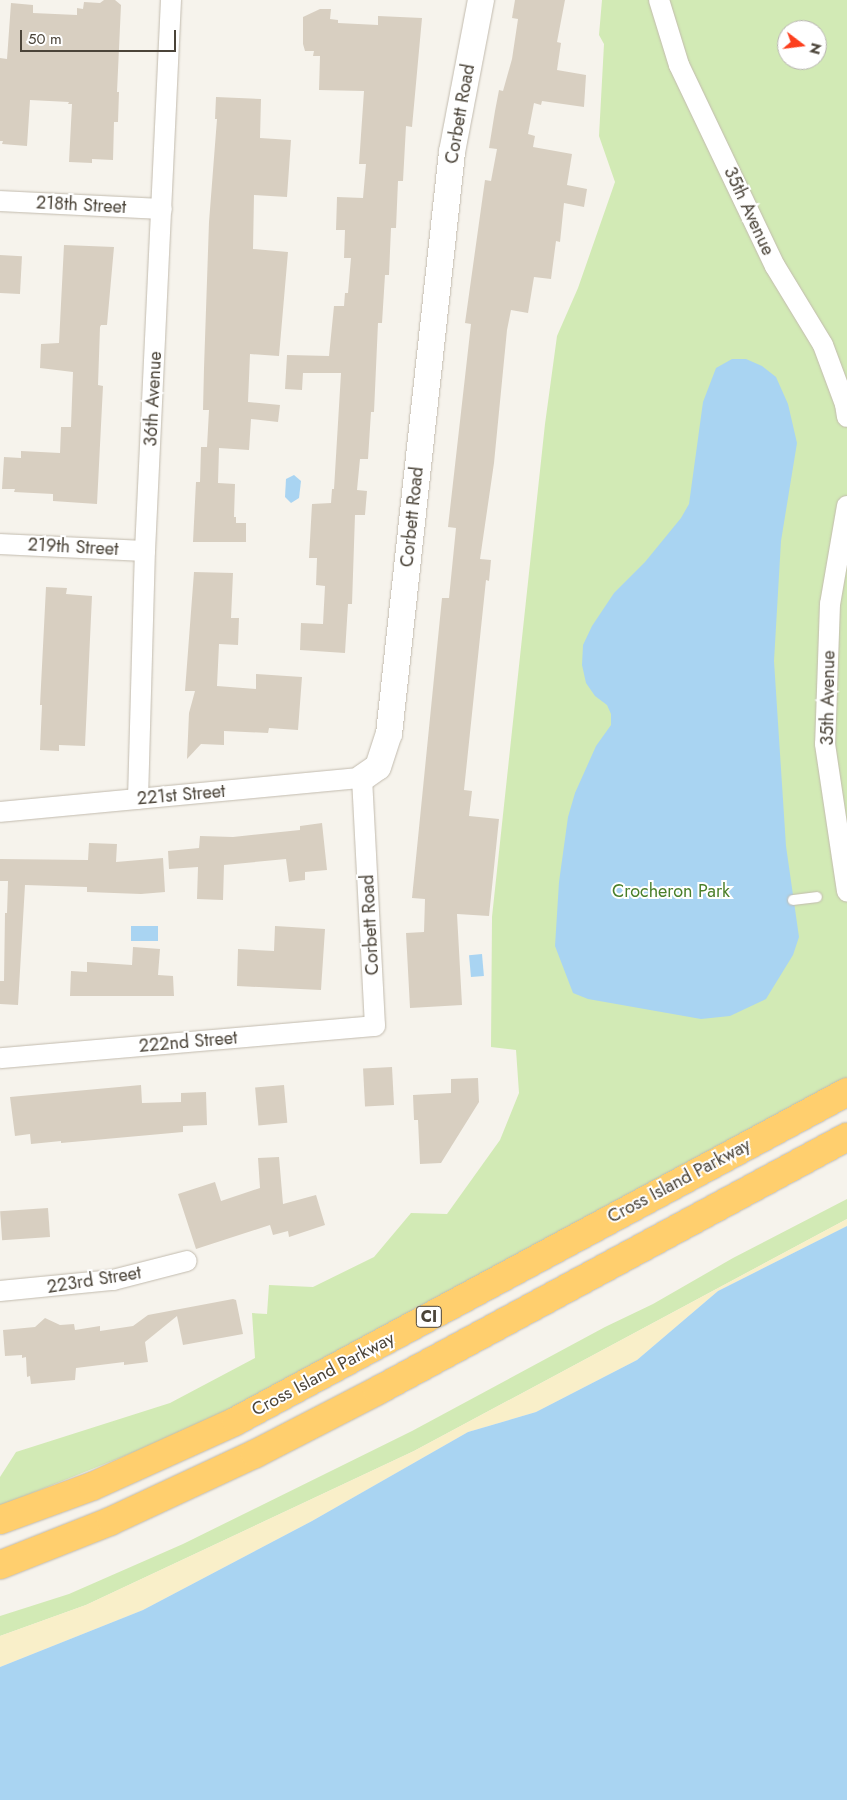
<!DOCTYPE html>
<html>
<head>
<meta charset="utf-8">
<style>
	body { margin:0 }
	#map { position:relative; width:847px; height:1800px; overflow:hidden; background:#f6f3ec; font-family:Jost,sans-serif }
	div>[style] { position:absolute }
	.green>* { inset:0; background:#d2eab5 }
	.sand>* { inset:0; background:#f9efc9 }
	.water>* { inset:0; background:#a9d4f2; transform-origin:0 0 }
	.building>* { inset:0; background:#d8cfc1; transform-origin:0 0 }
	.roads { filter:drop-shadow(0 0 1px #c2bbae) drop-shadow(0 0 1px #c2bbae) }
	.service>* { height:10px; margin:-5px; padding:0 5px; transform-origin:5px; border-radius:5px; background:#fff }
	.minor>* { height:20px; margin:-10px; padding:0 10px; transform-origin:10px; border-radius:10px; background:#fff }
	.tertiary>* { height:26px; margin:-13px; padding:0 13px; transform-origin:13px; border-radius:13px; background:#fff }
	.motorway>* { height:28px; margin:-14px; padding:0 14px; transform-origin:14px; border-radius:14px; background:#ffcf6e }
	span { translate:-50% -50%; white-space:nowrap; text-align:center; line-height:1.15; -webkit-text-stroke:4px #fff; paint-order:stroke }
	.shield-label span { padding:1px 4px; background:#fff; border:1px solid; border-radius:4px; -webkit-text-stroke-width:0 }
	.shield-label { font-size:16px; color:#4b4439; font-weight:700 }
	.street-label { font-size:18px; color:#4b4439 }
	.park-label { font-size:18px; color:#4a7f2a }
	.north { position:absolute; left:777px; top:20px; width:50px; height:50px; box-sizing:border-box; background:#fff; border:1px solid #b7b4b0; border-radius:50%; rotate:105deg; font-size:14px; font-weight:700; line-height:20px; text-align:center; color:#4b4439 }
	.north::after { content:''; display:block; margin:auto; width:18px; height:22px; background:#fc3f1d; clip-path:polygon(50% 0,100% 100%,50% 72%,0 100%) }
	.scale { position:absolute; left:20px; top:30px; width:156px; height:22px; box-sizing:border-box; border:2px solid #4b4439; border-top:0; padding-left:6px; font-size:15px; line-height:18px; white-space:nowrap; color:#4b4439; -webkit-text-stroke:4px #fff; paint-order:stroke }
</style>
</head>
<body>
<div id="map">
	<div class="green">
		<div style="clip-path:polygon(evenodd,602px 0,847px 0,847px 1079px,237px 1407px,142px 1449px,0 1506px,0 1477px,16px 1452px,170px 1403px,255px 1358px,252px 1313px,267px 1314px,269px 1285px,313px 1287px,374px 1257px,411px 1213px,447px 1214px,500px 1140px,519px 1093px,516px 1050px,491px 1047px,492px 917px,545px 424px,557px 336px,578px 288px,615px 182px,599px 136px,604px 44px,599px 35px,602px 0,787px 30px,817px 30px,817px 60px,787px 60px,787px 30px)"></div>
		<div style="clip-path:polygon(847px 1199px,847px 1219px,414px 1451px,86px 1605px,0 1636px,0 1616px,69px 1594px,183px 1544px,412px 1431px,605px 1327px,653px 1304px,733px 1258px)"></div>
	</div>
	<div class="sand">
		<div style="clip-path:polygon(847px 1219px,847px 1226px,718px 1291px,637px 1360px,536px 1412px,468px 1432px,312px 1521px,143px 1610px,0 1667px,0 1636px,86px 1605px,414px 1451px)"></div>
	</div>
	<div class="water">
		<div style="clip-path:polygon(732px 359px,746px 359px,762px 366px,776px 377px,788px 404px,797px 443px,781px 541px,774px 661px,786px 846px,799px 937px,793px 955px,766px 999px,730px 1016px,701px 1019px,588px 999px,573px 993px,555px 946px,559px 882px,568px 817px,575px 793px,596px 746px,611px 725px,611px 714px,607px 705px,595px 696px,586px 683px,582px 665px,583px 645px,592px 626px,614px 593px,645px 562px,681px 518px,689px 504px,703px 402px,716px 368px)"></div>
		<div style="clip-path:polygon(294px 475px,301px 481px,299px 498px,291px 503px,285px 497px,286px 479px)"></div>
		<div style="left:131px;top:926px;width:27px;height:15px"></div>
		<div style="left:482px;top:954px;width:22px;height:13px;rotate:85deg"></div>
		<div style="clip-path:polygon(847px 1226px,847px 1800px,0 1800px,0 1667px,143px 1610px,312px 1521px,468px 1432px,536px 1412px,637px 1360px,718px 1291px)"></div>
	</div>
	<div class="building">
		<div style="clip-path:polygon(104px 0,115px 0,121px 5px,117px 92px,119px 92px,118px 122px,114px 122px,113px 160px,92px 159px,92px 163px,69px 162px,72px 104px,68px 104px,69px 102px,30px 100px,27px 146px,2px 144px,3px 141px,0 141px,0 58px,7px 59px,11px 3px,33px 5px,33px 13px,77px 15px,77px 8px,83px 9px,84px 2px,100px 3px)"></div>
		<div style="clip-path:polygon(515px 0,565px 0,557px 42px,561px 43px,557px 70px,586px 75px,584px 107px,542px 101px,541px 105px,534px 103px,528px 134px,535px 136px,533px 147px,572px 154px,567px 185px,587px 189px,584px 207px,564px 203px,560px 242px,556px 241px,551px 279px,534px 277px,528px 313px,511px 310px,507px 330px,494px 463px,480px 559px,491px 560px,489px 581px,486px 580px,464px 790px,472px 791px,469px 816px,499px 819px,489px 916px,457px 914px,462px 1005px,410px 1008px,406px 933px,424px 932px,425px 899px,412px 898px,442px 598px,449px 598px,456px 528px,448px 527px,471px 324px,465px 323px,485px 180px,491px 181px,497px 149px,489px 148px,495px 111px,499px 90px,503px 91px,512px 59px,518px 19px,512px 18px)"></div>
		<div style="clip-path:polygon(320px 9px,331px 9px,330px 19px,338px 20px,338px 23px,378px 25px,378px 16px,422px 18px,412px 127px,406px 126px,403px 181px,398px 181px,396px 228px,391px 228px,389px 275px,385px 275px,382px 323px,378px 323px,374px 412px,371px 412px,368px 459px,360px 459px,357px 490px,367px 491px,365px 515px,355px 515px,352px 604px,348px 604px,345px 653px,300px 650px,301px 623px,323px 624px,325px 586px,316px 585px,317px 558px,309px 558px,312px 504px,331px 503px,332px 489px,334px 489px,341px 373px,303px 373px,302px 390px,285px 389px,287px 355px,329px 356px,334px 306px,344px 306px,345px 293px,348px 293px,351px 258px,344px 258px,345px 230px,336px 230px,337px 197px,363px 198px,366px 164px,359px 164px,364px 91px,319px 90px,320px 56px,313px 56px,314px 51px,305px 51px,303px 44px,303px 17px)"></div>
		<div style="clip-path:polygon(216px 97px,261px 99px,260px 138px,291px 140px,287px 197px,254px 195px,253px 249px,288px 252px,279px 356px,250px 354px,248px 402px,280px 405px,278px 422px,251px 419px,249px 450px,219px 448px,218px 483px,235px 484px,234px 517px,236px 517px,236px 523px,246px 523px,246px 542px,193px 542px,196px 482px,200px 482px,201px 447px,207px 447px,209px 410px,203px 410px,204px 368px,209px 222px,217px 119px,215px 119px)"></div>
		<div style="clip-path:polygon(64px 245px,114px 247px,107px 325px,101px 325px,100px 327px,98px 385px,103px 386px,97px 504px,53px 501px,53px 494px,14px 492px,15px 489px,2px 489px,4px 457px,21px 458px,21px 451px,60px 453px,61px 427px,71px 427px,73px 372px,40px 368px,41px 344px,59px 343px)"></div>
		<div style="left:0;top:255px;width:22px;height:38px;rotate:3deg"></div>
		<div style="clip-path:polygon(194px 572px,233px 573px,231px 618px,239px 618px,238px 645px,219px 644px,217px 686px,256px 689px,256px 674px,302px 677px,298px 730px,269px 728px,268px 733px,224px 731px,224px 745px,201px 744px,187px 759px,189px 713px,195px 691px,185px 691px)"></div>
		<div style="clip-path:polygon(46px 587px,67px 588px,66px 594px,92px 596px,85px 746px,59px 745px,59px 751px,40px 750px,42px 705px,40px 705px)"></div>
		<div style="clip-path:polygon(322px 823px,327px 870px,305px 872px,305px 880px,289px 882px,286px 859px,224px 865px,223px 900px,197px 899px,198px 867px,169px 869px,168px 851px,199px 848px,200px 836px,233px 837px,300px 830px,300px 826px)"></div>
		<div style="clip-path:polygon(89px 843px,117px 844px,116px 862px,163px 858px,165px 892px,141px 894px,87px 892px,87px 887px,25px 885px,18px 1005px,0 1004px,0 981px,4px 981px,5px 913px,7px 913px,8px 881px,0 881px,0 859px,88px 860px)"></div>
		<div style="clip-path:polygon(275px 926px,325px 929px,321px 990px,237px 986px,238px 949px,274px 951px)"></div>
		<div style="clip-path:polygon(133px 947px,160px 949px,158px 975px,173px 976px,174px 996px,70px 996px,71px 971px,87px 972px,87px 962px,132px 965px)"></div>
		<div style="left:392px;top:1067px;width:38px;height:29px;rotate:87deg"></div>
		<div style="clip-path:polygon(478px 1078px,479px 1102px,441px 1163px,420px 1164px,418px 1120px,414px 1120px,413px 1095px,451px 1093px,451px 1079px)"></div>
		<div style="clip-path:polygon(141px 1085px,142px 1103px,181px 1102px,181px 1093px,206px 1092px,207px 1125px,183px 1126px,183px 1132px,61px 1143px,61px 1141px,31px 1144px,30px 1134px,15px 1136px,10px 1097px)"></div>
		<div style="left:284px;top:1085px;width:38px;height:29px;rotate:85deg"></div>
		<div style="clip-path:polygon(279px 1157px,283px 1204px,316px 1195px,325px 1225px,289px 1237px,288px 1231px,273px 1235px,270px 1225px,196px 1249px,178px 1194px,215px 1182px,221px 1201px,260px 1188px,258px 1158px)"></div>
		<div style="left:48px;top:1208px;width:29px;height:48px;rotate:86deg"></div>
		<div style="clip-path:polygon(233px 1299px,236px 1300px,243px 1334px,183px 1345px,177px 1316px,145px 1342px,148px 1362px,124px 1365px,124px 1362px,76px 1368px,75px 1380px,31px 1384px,30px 1376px,27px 1377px,26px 1357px,22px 1358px,22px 1355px,5px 1356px,3px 1330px,35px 1327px,45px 1318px,60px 1325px,74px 1324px,75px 1330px,100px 1326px,100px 1331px,133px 1326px,148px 1315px)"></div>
	</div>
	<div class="roads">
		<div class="service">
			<div style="left:793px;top:900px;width:24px;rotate:-7deg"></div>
		</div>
		<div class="minor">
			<div style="left:659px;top:0;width:68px;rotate:72.9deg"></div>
			<div style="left:679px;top:65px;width:223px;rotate:64.5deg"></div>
			<div style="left:775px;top:266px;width:92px;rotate:58.7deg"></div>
			<div style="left:823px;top:345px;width:63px;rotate:69.6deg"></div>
			<div style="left:845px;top:404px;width:13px;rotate:81deg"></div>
			<div style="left:0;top:201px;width:162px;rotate:2.8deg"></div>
			<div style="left:847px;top:506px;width:99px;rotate:99.8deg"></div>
			<div style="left:830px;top:604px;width:140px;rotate:92deg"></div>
			<div style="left:825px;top:744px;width:149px;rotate:81.5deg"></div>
			<div style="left:0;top:544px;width:145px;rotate:2.8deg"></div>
			<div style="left:138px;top:799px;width:248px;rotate:-88.4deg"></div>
			<div style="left:145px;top:551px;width:552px;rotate:-87.3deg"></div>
			<div style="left:0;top:812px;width:364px;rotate:-5.4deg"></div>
			<div style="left:362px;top:778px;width:248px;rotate:87deg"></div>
			<div style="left:375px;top:1026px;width:376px;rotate:175.1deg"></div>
			<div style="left:0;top:1291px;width:114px;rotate:-5.6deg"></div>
			<div style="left:113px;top:1280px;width:76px;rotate:-14.4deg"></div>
		</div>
		<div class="tertiary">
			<div style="left:362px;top:778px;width:19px;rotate:-35deg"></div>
			<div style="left:378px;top:767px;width:35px;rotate:-72deg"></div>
			<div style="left:389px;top:734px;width:585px;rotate:-83.82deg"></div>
			<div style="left:452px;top:152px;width:155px;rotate:-79.2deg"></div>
		</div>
		<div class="motorway">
			<div style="left:0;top:1520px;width:99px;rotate:-20.1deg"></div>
			<div style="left:93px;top:1486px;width:157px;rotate:-24.4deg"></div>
			<div style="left:236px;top:1421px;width:694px;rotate:-28.3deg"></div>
			<div style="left:0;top:1565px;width:119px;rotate:-21.6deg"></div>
			<div style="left:111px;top:1521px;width:159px;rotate:-25deg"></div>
			<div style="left:255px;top:1454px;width:137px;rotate:-27.3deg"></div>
			<div style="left:377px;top:1391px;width:534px;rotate:-28.39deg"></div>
		</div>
	</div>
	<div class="shield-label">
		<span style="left:429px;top:1317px">CI</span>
	</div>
	<div class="street-label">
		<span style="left:460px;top:114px;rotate:-80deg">Corbett Road</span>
		<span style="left:81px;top:205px;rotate:3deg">218th Street</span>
		<span style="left:749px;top:211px;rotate:65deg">35th Avenue</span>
		<span style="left:153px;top:399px;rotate:-87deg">36th Avenue</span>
		<span style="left:412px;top:517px;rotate:-84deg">Corbett Road</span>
		<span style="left:73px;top:547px;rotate:3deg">219th Street</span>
		<span style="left:828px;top:698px;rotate:-89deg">35th Avenue</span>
		<span style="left:181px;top:795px;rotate:-5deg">221st Street</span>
		<span style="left:370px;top:925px;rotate:-93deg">Corbett Road</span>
		<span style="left:188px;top:1042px;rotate:-5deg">222nd Street</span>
		<span style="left:679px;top:1181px;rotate:-28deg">Cross Island Parkway</span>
		<span style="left:94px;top:1280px;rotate:-9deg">223rd Street</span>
		<span style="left:323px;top:1374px;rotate:-28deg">Cross Island Parkway</span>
	</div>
	<div class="park-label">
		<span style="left:671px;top:891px">Crocheron Park</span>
	</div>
	<div class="north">N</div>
	<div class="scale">50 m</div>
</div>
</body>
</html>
